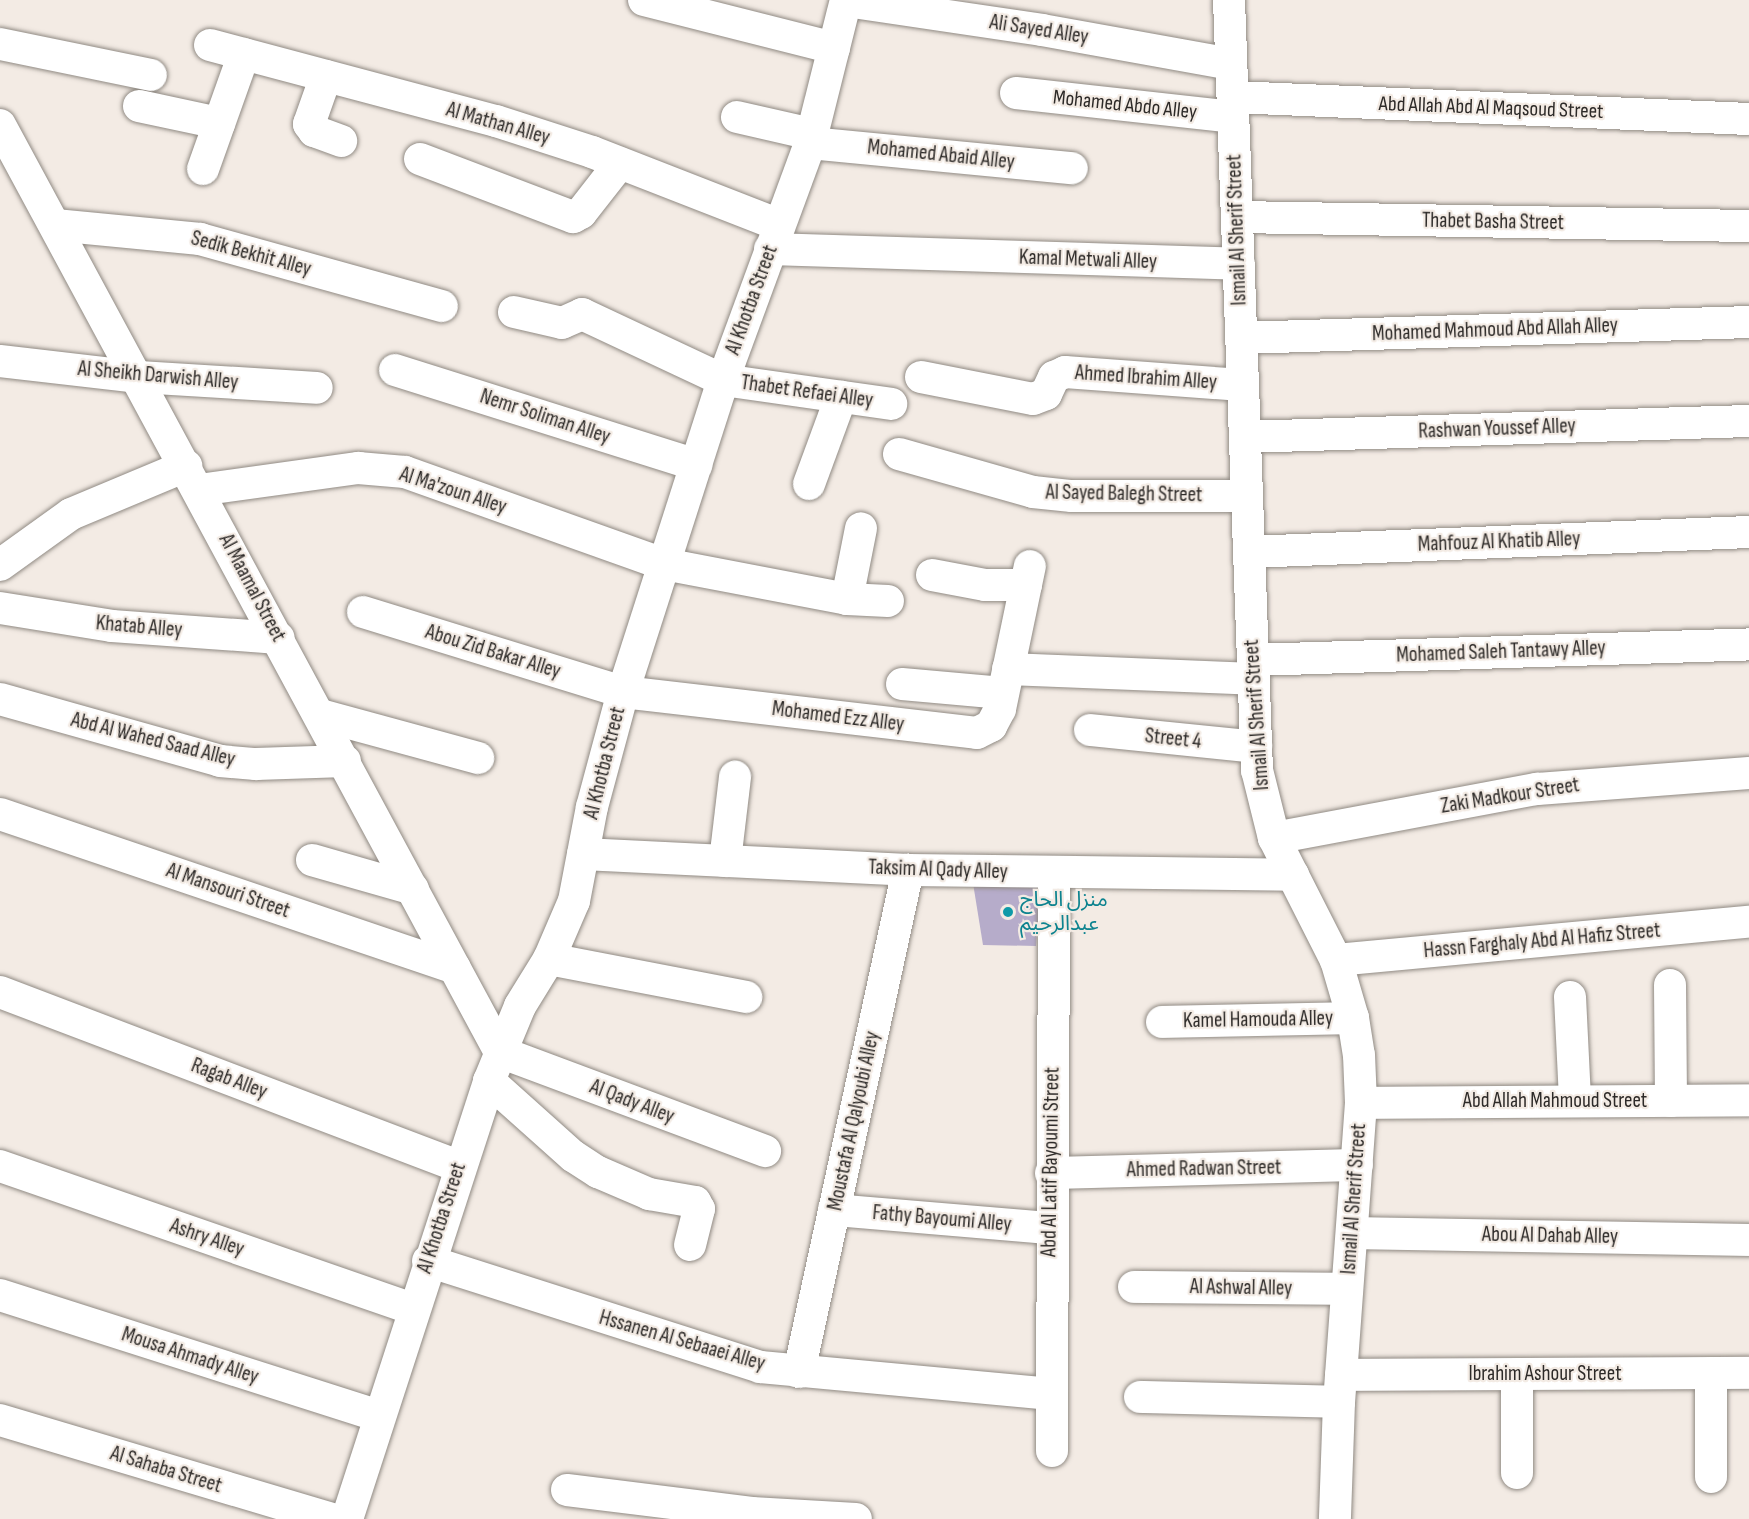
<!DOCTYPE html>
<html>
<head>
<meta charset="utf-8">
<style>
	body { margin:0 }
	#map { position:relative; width:1749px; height:1519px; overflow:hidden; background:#f3ebe4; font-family:"Sofia Sans Condensed","Noto Sans Arabic",sans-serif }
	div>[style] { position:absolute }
	.building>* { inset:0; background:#b6acca }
	.roads { filter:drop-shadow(0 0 2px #908a83) drop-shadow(0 0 2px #908a83) }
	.street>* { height:32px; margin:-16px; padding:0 16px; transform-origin:16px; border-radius:16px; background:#fff }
	.dots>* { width:16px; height:16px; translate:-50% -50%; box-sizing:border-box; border:3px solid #f3ebe4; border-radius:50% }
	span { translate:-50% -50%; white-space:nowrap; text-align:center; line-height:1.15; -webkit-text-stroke:4.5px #f3ebe4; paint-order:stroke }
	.street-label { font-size:21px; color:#2d2a28 }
	.culture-label { font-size:21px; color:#0d838f }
	.left { translate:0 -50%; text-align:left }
</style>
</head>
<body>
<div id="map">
	<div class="building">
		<div style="clip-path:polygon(972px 877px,1041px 880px,1036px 946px,983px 945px)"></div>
	</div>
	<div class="roads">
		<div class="street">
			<div style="left:644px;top:0;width:196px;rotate:14.2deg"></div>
			<div style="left:1229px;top:0;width:771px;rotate:87.92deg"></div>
			<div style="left:1257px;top:770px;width:70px;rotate:76deg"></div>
			<div style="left:1274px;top:838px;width:137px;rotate:63.1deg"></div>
			<div style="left:1336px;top:960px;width:60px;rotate:73.7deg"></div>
			<div style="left:1353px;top:1018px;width:37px;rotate:81deg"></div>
			<div style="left:1359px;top:1055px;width:48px;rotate:87.6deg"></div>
			<div style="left:1361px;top:1103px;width:300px;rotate:94.2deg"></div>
			<div style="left:1339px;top:1402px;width:117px;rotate:92deg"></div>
			<div style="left:846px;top:1px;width:198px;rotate:8.4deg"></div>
			<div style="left:1042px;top:30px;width:192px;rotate:10.2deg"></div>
			<div style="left:0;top:44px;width:154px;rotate:11.6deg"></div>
			<div style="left:210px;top:45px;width:296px;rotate:14.9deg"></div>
			<div style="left:496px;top:121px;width:101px;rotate:17.9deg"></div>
			<div style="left:592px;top:152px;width:201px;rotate:21.3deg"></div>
			<div style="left:326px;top:76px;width:51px;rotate:109.5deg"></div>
			<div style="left:309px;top:124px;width:9px;rotate:54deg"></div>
			<div style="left:314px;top:131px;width:29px;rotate:20deg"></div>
			<div style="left:1016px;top:93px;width:218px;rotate:6.3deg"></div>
			<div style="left:1233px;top:97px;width:516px;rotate:2.44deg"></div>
			<div style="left:139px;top:106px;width:82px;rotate:12deg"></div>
			<div style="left:737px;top:117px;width:77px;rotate:12.8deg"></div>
			<div style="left:0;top:125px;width:1053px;rotate:61.66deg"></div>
			<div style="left:500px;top:1052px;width:283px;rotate:20.5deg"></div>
			<div style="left:810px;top:143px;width:263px;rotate:5.5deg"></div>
			<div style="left:420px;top:159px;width:164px;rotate:20.8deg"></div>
			<div style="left:573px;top:217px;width:9px;rotate:-27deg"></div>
			<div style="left:581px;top:213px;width:63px;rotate:-52deg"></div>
			<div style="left:203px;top:169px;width:122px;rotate:-70.4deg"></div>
			<div style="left:1237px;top:217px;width:512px;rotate:1.01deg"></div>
			<div style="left:55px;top:225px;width:146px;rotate:5.5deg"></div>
			<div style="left:200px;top:239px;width:251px;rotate:15.5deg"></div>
			<div style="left:770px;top:249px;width:469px;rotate:1.8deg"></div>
			<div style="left:514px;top:312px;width:49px;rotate:12.9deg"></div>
			<div style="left:562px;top:323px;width:22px;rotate:-24deg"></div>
			<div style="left:582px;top:314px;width:156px;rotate:25.1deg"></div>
			<div style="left:723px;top:380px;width:170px;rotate:8.1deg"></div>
			<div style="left:1241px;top:338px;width:508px;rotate:-1.8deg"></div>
			<div style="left:0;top:361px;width:140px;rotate:6.6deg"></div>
			<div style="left:139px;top:377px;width:178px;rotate:3.5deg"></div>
			<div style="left:395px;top:370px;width:316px;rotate:17.5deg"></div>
			<div style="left:921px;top:377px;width:114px;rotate:11.1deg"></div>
			<div style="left:1033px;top:399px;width:14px;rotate:-21deg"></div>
			<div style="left:1046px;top:394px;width:19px;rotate:-65deg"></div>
			<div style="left:1054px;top:377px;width:12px;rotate:-24deg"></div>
			<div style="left:1065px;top:372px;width:178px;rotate:4.2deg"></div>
			<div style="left:1245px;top:437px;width:504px;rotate:-1.82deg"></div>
			<div style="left:899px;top:454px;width:139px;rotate:15.8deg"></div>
			<div style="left:1033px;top:492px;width:39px;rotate:6deg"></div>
			<div style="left:1072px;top:496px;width:174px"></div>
			<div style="left:809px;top:484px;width:93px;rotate:-69.8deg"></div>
			<div style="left:199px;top:490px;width:161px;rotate:-7.9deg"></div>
			<div style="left:358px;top:468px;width:47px;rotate:4.9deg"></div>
			<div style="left:405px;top:472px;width:275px;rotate:19.6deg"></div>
			<div style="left:664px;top:564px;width:186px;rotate:10.8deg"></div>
			<div style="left:847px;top:599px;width:41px;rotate:2.8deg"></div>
			<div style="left:1249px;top:552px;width:500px;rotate:-2.29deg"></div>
			<div style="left:0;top:565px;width:87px;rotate:-35.7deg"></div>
			<div style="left:71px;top:514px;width:125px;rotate:-22.7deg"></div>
			<div style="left:932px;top:575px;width:54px;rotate:10.7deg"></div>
			<div style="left:985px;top:585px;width:41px"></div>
			<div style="left:847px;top:599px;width:72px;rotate:-78.8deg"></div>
			<div style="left:0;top:608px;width:113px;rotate:9.1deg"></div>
			<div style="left:112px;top:626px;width:167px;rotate:4.1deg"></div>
			<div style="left:363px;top:612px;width:272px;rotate:17.1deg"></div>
			<div style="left:623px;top:692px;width:356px;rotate:6.6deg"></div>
			<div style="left:977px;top:733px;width:16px;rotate:-27deg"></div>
			<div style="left:991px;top:726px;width:19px;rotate:-62deg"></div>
			<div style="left:1000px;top:709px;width:146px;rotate:-78.2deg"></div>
			<div style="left:1253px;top:660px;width:496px;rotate:-1.8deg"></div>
			<div style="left:1008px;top:669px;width:246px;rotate:2.3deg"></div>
			<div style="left:902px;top:684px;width:101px;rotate:5.1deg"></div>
			<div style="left:0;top:699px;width:229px;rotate:15.7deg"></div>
			<div style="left:220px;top:761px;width:36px;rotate:5deg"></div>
			<div style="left:256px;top:764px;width:89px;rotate:-1.9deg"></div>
			<div style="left:320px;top:715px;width:164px;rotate:15.2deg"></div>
			<div style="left:1090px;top:730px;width:167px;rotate:5.8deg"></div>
			<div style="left:0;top:814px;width:480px;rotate:18.7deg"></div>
			<div style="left:1274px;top:838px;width:268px;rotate:-10.6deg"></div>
			<div style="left:1537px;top:789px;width:213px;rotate:-4.3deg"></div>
			<div style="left:583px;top:854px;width:325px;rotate:2.8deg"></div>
			<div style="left:908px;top:870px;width:385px;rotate:0.7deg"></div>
			<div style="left:312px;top:860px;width:105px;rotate:16deg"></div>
			<div style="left:725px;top:861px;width:85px;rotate:-83.2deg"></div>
			<div style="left:549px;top:959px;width:201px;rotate:10.9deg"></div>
			<div style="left:1336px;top:960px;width:415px;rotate:-5.3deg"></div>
			<div style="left:1670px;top:985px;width:116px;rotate:89.5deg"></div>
			<div style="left:0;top:992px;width:490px;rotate:20.8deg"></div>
			<div style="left:1570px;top:997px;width:102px;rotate:87.2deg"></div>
			<div style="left:1162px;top:1022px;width:191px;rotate:-1.2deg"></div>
			<div style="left:489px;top:1081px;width:113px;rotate:41.8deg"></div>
			<div style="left:573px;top:1156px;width:30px;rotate:33deg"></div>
			<div style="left:598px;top:1172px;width:56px;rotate:23.3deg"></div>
			<div style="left:649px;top:1194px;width:47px;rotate:9.9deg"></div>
			<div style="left:695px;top:1202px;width:8px;rotate:60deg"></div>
			<div style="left:699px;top:1209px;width:37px;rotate:104deg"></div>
			<div style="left:1361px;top:1103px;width:388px;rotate:-0.4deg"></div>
			<div style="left:0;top:1166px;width:437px;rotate:19.1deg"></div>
			<div style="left:1051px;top:1173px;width:306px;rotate:-1.5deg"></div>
			<div style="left:834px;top:1210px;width:217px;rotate:4.8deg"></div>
			<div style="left:1352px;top:1233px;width:397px;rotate:1deg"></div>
			<div style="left:428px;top:1261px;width:349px;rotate:17.7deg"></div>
			<div style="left:760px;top:1367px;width:293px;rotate:5.3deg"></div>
			<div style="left:1134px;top:1287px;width:213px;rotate:0.5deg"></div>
			<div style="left:0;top:1295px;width:398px;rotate:17.7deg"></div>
			<div style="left:799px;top:1372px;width:514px;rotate:-77.75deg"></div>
			<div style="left:1711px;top:1373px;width:104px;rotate:90deg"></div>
			<div style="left:1517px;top:1374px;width:99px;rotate:90deg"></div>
			<div style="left:1341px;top:1375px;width:408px;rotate:-0.3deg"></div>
			<div style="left:1140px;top:1397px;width:199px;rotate:1.4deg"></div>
			<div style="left:0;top:1420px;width:346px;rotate:16.6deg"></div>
			<div style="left:1052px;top:1451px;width:579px;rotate:-89.8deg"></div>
			<div style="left:567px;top:1490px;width:186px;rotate:7.1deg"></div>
			<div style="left:752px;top:1513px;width:104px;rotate:3.3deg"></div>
			<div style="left:347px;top:1519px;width:460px;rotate:-72deg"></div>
			<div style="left:489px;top:1081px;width:81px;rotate:-67.5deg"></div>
			<div style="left:520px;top:1006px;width:55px;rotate:-58.3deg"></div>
			<div style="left:549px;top:959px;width:63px;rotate:-66.7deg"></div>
			<div style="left:574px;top:901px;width:96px;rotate:-79.2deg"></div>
			<div style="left:592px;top:807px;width:119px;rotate:-74.9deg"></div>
			<div style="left:623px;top:692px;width:328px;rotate:-72.2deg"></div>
			<div style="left:723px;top:380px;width:252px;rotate:-69.8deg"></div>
			<div style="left:810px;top:143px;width:147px;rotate:-75.9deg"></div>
		</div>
	</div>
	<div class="dots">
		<div style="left:1008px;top:912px;background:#0f9aa8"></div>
	</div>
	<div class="street-label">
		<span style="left:1039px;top:30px;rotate:9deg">Ali Sayed Alley</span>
		<span style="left:1125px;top:105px;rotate:6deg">Mohamed Abdo Alley</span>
		<span style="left:1491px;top:108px;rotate:2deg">Abd Allah Abd Al Maqsoud Street</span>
		<span style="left:498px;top:124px;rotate:16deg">Al Mathan Alley</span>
		<span style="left:941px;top:155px;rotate:6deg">Mohamed Abaid Alley</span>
		<span style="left:1493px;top:222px;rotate:1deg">Thabet Basha Street</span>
		<span style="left:1237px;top:230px;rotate:-92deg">Ismail Al Sherif Street</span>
		<span style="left:251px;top:254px;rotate:15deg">Sedik Bekhit Alley</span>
		<span style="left:1088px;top:260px;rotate:2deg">Kamal Metwali Alley</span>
		<span style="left:752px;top:300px;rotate:-70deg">Al Khotba Street</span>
		<span style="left:1495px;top:330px;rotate:-2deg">Mohamed Mahmoud Abd Allah Alley</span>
		<span style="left:158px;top:376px;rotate:5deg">Al Sheikh Darwish Alley</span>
		<span style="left:1146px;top:378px;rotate:4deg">Ahmed Ibrahim Alley</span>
		<span style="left:807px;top:392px;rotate:8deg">Thabet Refaei Alley</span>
		<span style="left:545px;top:417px;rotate:18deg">Nemr Soliman Alley</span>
		<span style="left:1497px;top:429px;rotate:-2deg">Rashwan Youssef Alley</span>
		<span style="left:453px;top:491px;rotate:18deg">Al Ma'zoun Alley</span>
		<span style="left:1124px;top:494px;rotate:1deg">Al Sayed Balegh Street</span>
		<span style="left:1499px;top:542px;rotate:-2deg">Mahfouz Al Khatib Alley</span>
		<span style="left:252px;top:588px;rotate:62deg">Al Maamal Street</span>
		<span style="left:139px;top:627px;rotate:5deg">Khatab Alley</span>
		<span style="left:493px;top:652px;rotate:17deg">Abou Zid Bakar Alley</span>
		<span style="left:1501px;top:652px;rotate:-2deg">Mohamed Saleh Tantawy Alley</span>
		<span style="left:1257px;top:715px;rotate:-94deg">Ismail Al Sherif Street</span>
		<span style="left:838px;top:717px;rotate:7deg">Mohamed Ezz Alley</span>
		<span style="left:1173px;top:739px;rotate:6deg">Street 4</span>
		<span style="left:153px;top:740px;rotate:14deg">Abd Al Wahed Saad Alley</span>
		<span style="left:605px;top:763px;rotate:-76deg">Al Khotba Street</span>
		<span style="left:1510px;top:796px;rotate:-9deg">Zaki Madkour Street</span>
		<span style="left:938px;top:870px;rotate:2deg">Taksim Al Qady Alley</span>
		<span style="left:228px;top:891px;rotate:19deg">Al Mansouri Street</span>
		<span style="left:1542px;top:941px;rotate:-5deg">Hassn Farghaly Abd Al Hafiz Street</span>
		<span style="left:1258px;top:1020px;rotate:-1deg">Kamel Hamouda Alley</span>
		<span style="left:229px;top:1079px;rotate:21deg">Ragab Alley</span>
		<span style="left:1555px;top:1101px">Abd Allah Mahmoud Street</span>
		<span style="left:632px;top:1102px;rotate:21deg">Al Qady Alley</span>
		<span style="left:854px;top:1121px;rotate:-78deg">Moustafa Al Qalyoubi Alley</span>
		<span style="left:1051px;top:1162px;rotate:-89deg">Abd Al Latif Bayoumi Street</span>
		<span style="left:1204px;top:1169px;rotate:-1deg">Ahmed Radwan Street</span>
		<span style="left:1354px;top:1199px;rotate:-86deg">Ismail Al Sherif Street</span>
		<span style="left:442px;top:1218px;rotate:-72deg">Al Khotba Street</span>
		<span style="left:942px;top:1219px;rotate:5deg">Fathy Bayoumi Alley</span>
		<span style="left:1550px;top:1236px;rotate:1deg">Abou Al Dahab Alley</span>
		<span style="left:207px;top:1238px;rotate:19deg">Ashry Alley</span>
		<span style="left:1241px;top:1288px;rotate:1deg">Al Ashwal Alley</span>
		<span style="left:682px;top:1341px;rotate:16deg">Hssanen Al Sebaaei Alley</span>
		<span style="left:190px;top:1356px;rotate:18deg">Mousa Ahmady Alley</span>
		<span style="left:1545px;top:1374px">Ibrahim Ashour Street</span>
		<span style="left:166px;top:1470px;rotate:17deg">Al Sahaba Street</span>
	</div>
	<div class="culture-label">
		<span class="left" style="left:1020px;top:912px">منزل الحاج<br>عبدالرحيم</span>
	</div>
</div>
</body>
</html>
